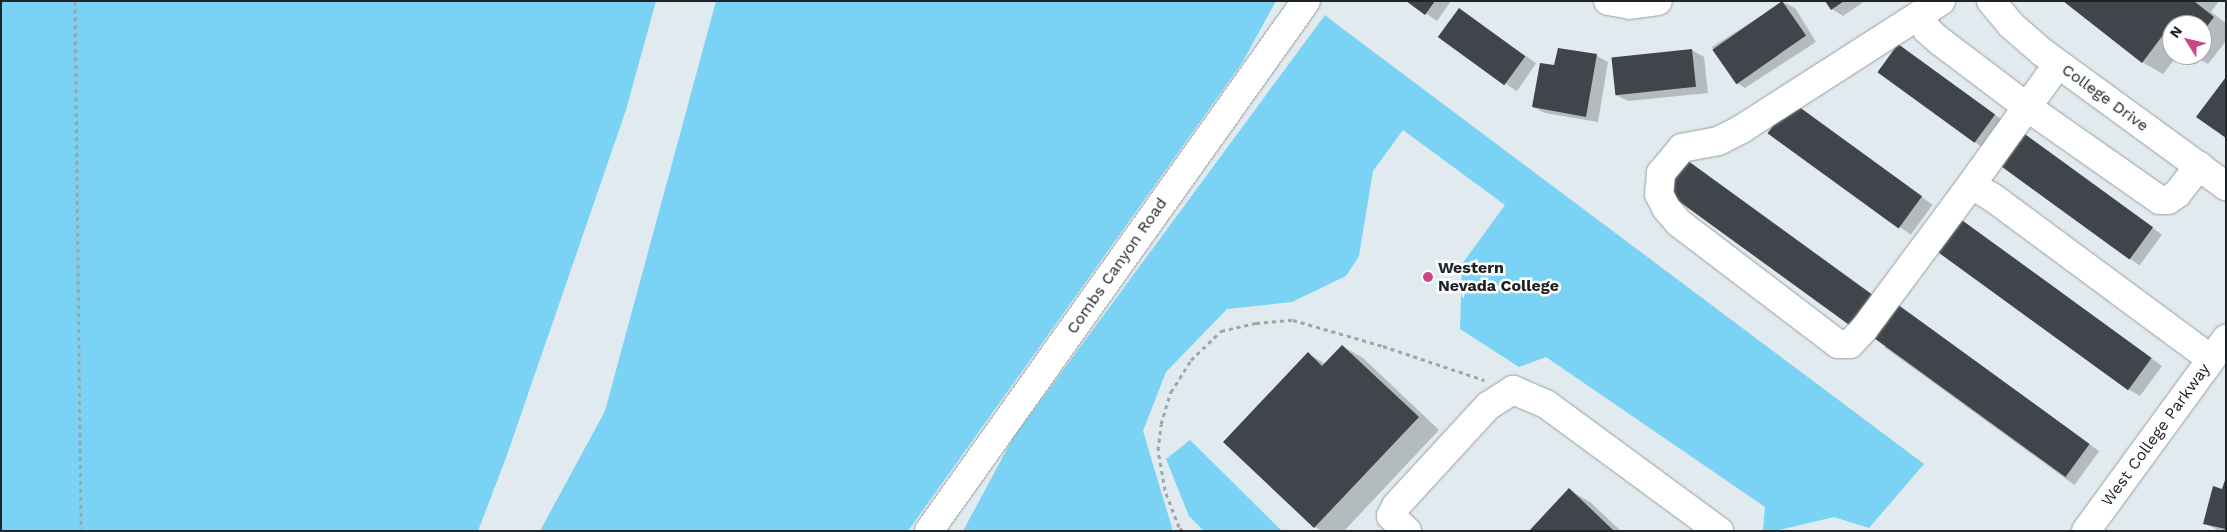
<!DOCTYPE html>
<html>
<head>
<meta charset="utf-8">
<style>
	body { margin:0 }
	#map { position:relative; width:2227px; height:532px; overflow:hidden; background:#e1eaee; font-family:"Work Sans",sans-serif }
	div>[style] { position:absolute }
	.green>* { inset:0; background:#7ad3f5 }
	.shadow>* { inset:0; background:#0003; transform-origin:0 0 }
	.building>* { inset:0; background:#40454b; transform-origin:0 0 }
	.path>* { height:3px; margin-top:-1.5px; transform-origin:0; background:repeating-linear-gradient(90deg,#9fa6a9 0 4px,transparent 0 8px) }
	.roads { filter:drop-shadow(0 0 1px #969fa2) drop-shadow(0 0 1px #969fa2) }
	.minor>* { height:28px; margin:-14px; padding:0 14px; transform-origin:14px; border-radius:14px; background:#fff }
	.dots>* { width:14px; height:14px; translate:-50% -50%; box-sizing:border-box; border:2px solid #fff; border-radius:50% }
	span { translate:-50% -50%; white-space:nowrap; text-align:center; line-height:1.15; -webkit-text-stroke:5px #fff; paint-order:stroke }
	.street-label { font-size:16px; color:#212426 }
	.poi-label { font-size:16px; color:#212426; font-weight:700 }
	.left { translate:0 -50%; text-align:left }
	.frame { position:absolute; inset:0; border:2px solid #212426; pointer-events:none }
	.north { position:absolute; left:2162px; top:15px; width:50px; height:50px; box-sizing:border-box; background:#fff; border:1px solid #a6a7a8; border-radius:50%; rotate:306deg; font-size:14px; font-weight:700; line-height:20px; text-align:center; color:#212426 }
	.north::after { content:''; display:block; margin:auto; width:18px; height:22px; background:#cc4584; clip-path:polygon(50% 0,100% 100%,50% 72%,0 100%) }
</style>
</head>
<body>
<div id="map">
	<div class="green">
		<div style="clip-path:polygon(1px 1px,656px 1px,626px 110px,507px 455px,478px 531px,1px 531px)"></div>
		<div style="clip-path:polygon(716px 1px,1276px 1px,1242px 63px,908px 531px,540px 531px,605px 411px)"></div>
		<div style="clip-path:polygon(1325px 15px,1339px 26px,1924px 464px,1869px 528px,1834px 517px,1775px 531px,1763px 531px,1765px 507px,1546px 357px,1519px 367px,1460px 329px,1462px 264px,1505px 205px,1403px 130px,1373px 171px,1359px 256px,1346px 276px,1292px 302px,1227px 309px,1166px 372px,1143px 431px,1173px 531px,963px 531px,1013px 438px)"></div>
		<div style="clip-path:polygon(1190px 440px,1282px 531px,1204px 531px,1189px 516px,1166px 459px)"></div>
	</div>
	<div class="shadow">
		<div style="clip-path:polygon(1408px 1px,1451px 1px,1437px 21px)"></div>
		<div style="clip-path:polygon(1826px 1px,1865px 1px,1843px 16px,1832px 9px)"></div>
		<div style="clip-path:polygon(2065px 1px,2219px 1px,2211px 12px,2226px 23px,2226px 41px,2208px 64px,2191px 55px,2202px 55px,2202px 25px,2172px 25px,2172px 55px,2178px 55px,2163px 74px,2142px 62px)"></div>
		<div style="clip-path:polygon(1783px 2px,1795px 8px,1816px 42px,1745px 88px,1734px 81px,1712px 47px)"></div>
		<div style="left:1460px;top:10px;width:93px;height:34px;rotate:35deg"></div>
		<div style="left:1899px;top:45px;width:132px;height:34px;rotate:36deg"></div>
		<div style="clip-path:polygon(1559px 49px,1597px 56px,1608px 62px,1598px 122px,1545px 113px,1533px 107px,1555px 67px)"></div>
		<div style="clip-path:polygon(1692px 50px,1704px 57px,1708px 93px,1628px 101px,1616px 95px)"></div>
		<div style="left:1791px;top:102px;width:175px;height:37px;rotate:36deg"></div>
		<div style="left:2022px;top:133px;width:173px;height:38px;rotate:36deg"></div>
		<div style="clip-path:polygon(1684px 159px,1695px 166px,1887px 305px,1663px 188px)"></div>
		<div style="clip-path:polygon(1960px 220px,2162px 366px,2140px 396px,2128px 389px)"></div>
		<div style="left:1909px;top:313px;width:235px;height:42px;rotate:36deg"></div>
		<div style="clip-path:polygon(1342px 346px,1363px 358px,1439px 430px,1344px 531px,1322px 531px,1315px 527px,1308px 354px,1326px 364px)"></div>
		<div style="clip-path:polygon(2226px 480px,2226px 531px,2219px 531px,2205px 523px,2223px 490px)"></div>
		<div style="clip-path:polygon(1569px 490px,1590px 502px,1621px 531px,1531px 531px)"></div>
	</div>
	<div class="building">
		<div style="clip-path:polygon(1406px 1px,1435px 1px,1425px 15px)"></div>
		<div style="left:1782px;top:1px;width:42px;height:85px;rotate:55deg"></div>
		<div style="clip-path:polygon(1825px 1px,1844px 1px,1831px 10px)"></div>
		<div style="clip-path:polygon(2063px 1px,2194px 1px,2214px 17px,2202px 33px,2202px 25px,2172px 25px,2172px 42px,2163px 35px,2142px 63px)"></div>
		<div style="left:1459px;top:8px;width:82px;height:36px;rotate:36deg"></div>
		<div style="left:1898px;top:44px;width:120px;height:35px;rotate:36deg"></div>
		<div style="clip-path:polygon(1558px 48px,1597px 54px,1586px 117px,1532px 107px,1540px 63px,1554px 65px)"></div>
		<div style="left:1692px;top:49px;width:38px;height:81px;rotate:84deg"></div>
		<div style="clip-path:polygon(2226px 77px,2226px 138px,2196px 117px)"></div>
		<div style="left:1791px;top:101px;width:162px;height:40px;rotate:36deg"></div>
		<div style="left:2022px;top:132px;width:162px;height:40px;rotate:36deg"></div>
		<div style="left:1684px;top:158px;width:237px;height:38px;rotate:36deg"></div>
		<div style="left:1959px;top:218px;width:238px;height:40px;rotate:36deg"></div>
		<div style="left:1897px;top:304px;width:238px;height:41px;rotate:36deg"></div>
		<div style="clip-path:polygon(1342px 345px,1419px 417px,1314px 528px,1223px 442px,1308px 352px,1322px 366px)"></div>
		<div style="clip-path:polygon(2226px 477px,2226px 529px,2203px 524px,2213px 486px,2222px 489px)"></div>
		<div style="clip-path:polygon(1569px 488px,1614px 531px,1529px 531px)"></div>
	</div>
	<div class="path">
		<div style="left:75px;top:1px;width:530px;rotate:89.35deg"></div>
		<div style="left:1183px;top:531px;width:6px;rotate:-135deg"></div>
		<div style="left:1179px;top:527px;width:40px;rotate:-111deg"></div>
		<div style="left:1165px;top:490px;width:41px;rotate:-99.9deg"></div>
		<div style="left:1158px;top:450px;width:26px;rotate:-83deg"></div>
		<div style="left:1161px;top:424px;width:34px;rotate:-73deg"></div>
		<div style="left:1171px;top:392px;width:38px;rotate:-58deg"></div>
		<div style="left:1191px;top:360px;width:42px;rotate:-44deg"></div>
		<div style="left:1221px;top:331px;width:36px;rotate:-13deg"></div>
		<div style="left:1256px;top:323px;width:37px;rotate:-5deg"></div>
		<div style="left:1293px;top:320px;width:94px;rotate:16.1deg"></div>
		<div style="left:1383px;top:346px;width:107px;rotate:18.6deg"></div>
	</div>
	<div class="roads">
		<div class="minor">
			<div style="left:1608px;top:1px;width:22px;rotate:10deg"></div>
			<div style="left:1630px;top:5px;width:28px;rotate:-8deg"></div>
			<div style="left:1941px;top:1px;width:237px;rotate:147.3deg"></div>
			<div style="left:1742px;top:129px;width:27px;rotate:153deg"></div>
			<div style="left:1718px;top:141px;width:37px;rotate:169deg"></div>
			<div style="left:1682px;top:148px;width:33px;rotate:130deg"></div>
			<div style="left:1661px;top:173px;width:21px;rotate:95deg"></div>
			<div style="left:1659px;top:194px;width:16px;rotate:63deg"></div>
			<div style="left:1666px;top:208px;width:20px;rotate:49deg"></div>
			<div style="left:1679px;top:223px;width:200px;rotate:37.3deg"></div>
			<div style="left:1838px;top:344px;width:12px"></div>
			<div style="left:1850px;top:344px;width:21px;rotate:-47deg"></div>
			<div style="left:1864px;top:329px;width:179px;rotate:-53.4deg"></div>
			<div style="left:1971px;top:185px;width:24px;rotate:30deg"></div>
			<div style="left:1992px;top:197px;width:272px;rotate:36.5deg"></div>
			<div style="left:1991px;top:1px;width:31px;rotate:50deg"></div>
			<div style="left:2011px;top:25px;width:41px;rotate:41.1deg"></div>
			<div style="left:2042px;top:52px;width:228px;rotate:36.1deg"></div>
			<div style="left:1921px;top:14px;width:17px;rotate:69deg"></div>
			<div style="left:1927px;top:30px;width:18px;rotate:41deg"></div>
			<div style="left:1941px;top:42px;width:108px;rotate:37.1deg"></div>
			<div style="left:2027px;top:107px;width:162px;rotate:35deg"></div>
			<div style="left:2160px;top:200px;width:8px"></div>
			<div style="left:2168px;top:200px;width:11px;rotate:-34deg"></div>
			<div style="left:2177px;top:194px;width:36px;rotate:-52deg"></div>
			<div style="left:1971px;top:185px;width:149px;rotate:-54.3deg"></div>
			<div style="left:929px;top:531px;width:650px;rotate:-54.57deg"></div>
			<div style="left:1407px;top:531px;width:22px;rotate:-137deg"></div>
			<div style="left:1391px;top:516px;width:11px;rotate:-63deg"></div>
			<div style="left:1396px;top:506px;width:136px;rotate:-47.4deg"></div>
			<div style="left:1488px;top:406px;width:30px;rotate:-33deg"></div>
			<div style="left:1513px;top:390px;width:36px;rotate:23deg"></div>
			<div style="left:1546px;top:404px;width:215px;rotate:36.3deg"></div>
			<div style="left:2086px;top:531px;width:238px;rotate:-53.9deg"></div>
		</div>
	</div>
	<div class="dots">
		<div style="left:1428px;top:277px;background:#cc4584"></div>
	</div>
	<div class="street-label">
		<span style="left:2105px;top:98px;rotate:36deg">College Drive</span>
		<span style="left:1117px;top:266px;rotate:-55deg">Combs Canyon Road</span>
		<span style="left:2156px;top:435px;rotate:-54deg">West College Parkway</span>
	</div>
	<div class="poi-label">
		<span class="left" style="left:1438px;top:277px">Western<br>Nevada College</span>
	</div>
	<div class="frame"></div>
	<div class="north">N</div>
</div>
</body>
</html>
